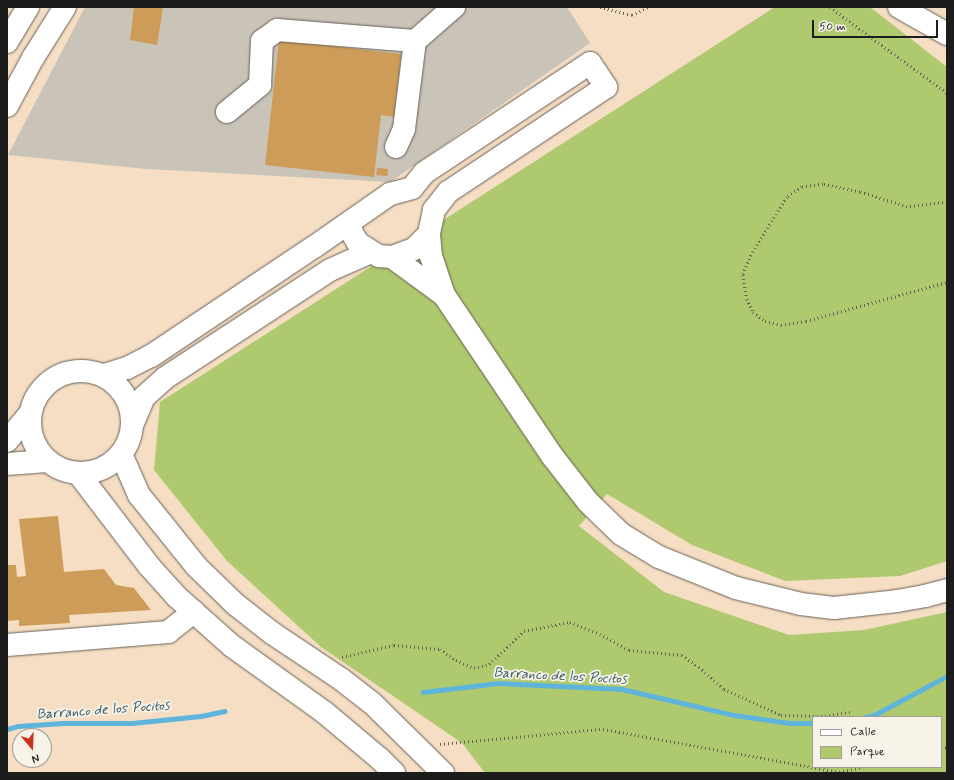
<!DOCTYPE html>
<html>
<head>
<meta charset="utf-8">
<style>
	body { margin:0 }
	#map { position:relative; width:954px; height:780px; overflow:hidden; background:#f5dec4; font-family:Mynerve,sans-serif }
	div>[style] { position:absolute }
	.industrial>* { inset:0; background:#c9c3b8 }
	.green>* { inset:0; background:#afc96f }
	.stream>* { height:5px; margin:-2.5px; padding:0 2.5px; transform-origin:2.5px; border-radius:2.5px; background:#5eb4db }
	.building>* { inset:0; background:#cc9c58; transform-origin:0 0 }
	.path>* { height:2.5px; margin-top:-1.25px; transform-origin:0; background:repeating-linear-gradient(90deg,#686057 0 1px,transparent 0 4px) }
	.roads { filter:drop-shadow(0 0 1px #686057) drop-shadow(0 0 1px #686057) }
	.minor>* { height:22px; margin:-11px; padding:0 11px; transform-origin:11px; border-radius:11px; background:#fff }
	.minor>.ring { margin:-11px; padding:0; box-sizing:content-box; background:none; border:22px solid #fff; border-radius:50% }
	.highway>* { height:22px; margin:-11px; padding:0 11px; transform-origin:11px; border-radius:11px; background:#fff }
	span { translate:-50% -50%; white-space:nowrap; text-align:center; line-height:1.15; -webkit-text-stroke:3.5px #f7f3e8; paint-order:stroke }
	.water-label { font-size:14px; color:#365968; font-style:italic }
	.frame { position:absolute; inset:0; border:8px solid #1c1c1c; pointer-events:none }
	.legend { position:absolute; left:812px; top:716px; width:130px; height:52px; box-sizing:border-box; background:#f7f3e8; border:1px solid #9f9d96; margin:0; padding:5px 7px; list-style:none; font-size:12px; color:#1c1c1c }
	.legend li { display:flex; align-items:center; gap:8px; height:20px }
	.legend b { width:20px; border:1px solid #9f9d96 }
	.north { position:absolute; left:12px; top:728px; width:40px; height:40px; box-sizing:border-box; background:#f7f3e8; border:1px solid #9f9d96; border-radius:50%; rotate:161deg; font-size:11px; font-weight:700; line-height:16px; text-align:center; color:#1c1c1c }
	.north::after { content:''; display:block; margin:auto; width:14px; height:18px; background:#c8321e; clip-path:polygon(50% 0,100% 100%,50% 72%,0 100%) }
	.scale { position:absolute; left:812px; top:20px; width:126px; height:18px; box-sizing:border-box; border:2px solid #1c1c1c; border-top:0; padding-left:5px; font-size:12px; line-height:14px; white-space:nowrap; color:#1c1c1c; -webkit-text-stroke:3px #f7f3e8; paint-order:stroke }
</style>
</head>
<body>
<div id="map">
	<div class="industrial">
		<div style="clip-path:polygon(85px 7px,567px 7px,590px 43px,390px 182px,146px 169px,8px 155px)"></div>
	</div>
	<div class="green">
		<div style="clip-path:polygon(evenodd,775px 7px,870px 7px,947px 67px,947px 561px,900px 576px,785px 581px,692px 545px,607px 494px,579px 526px,664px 592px,789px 635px,864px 630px,947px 612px,947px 773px,485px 773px,462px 743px,321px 647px,227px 561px,154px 470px,160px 402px,775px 7px,813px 717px,941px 717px,941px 767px,813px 767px,813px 717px)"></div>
	</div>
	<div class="stream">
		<div style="left:423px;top:692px;width:76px;rotate:-6.8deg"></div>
		<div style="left:498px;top:683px;width:124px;rotate:2.8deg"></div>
		<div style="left:622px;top:689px;width:115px;rotate:13.1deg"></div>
		<div style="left:734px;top:715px;width:56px;rotate:8.3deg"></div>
		<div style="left:789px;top:723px;width:24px"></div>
		<div style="left:865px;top:717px;width:9px;rotate:-13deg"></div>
		<div style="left:874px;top:715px;width:83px;rotate:-28.1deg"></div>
		<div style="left:7px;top:729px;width:11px;rotate:-15deg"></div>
		<div style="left:18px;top:726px;width:45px;rotate:-3.8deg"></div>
		<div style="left:63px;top:723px;width:69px"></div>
		<div style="left:132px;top:723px;width:69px;rotate:-5.8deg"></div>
		<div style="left:201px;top:716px;width:24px;rotate:-12deg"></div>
	</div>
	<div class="building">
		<div style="clip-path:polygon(134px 7px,163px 7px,157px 45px,130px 40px)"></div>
		<div style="clip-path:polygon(279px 40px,401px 54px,394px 117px,381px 115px,374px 177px,265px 165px)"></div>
		<div style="left:377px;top:168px;width:11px;height:7px;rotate:5deg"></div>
		<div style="clip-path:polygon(58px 516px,64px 572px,104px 569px,116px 585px,134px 588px,151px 610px,69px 615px,70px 623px,19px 626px,19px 620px,7px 621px,7px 565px,16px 565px,17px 577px,26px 576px,19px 519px)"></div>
	</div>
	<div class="path">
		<div style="left:600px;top:7px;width:33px;rotate:14deg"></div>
		<div style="left:632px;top:15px;width:18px;rotate:-27deg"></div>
		<div style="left:830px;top:7px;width:145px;rotate:36.3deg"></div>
		<div style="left:947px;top:202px;width:40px;rotate:172.9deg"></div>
		<div style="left:907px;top:207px;width:49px;rotate:-162.3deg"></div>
		<div style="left:860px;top:192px;width:38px;rotate:-168deg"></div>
		<div style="left:823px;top:184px;width:21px;rotate:172deg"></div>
		<div style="left:802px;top:187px;width:18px;rotate:146deg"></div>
		<div style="left:787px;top:197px;width:68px;rotate:121.8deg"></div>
		<div style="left:751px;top:255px;width:22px;rotate:112deg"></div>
		<div style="left:743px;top:275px;width:24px;rotate:81deg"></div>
		<div style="left:747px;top:299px;width:14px;rotate:65deg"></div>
		<div style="left:753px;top:312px;width:15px;rotate:37deg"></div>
		<div style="left:765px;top:321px;width:16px;rotate:14deg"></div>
		<div style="left:781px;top:325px;width:25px;rotate:-9deg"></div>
		<div style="left:806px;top:321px;width:146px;rotate:-15.5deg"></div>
		<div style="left:342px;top:657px;width:53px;rotate:-13deg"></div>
		<div style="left:394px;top:645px;width:46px;rotate:5deg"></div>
		<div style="left:440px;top:649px;width:19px;rotate:35deg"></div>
		<div style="left:456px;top:660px;width:20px;rotate:24deg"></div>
		<div style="left:474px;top:668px;width:16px;rotate:-15deg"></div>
		<div style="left:489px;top:664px;width:48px;rotate:-43.3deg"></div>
		<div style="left:524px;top:631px;width:47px;rotate:-11.1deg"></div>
		<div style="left:570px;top:622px;width:32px;rotate:22deg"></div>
		<div style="left:600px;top:634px;width:33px;rotate:29deg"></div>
		<div style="left:629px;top:650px;width:53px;rotate:5.4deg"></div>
		<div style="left:682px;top:655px;width:21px;rotate:35deg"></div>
		<div style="left:699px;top:667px;width:33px;rotate:41deg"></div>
		<div style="left:724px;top:689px;width:63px;rotate:24.5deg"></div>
		<div style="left:781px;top:715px;width:44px;rotate:1.3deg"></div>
		<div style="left:825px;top:716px;width:28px;rotate:-10deg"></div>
		<div style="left:440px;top:744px;width:164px;rotate:-5.3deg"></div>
		<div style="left:603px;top:729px;width:240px;rotate:10.3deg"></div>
		<div style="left:839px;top:772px;width:24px;rotate:-12deg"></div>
		<div style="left:941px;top:749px;width:6px;rotate:-18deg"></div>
	</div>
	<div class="roads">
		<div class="minor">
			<div style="left:227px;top:112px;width:43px;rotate:-39.3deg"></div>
			<div style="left:260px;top:85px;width:44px;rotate:-87.4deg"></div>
			<div style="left:262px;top:41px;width:19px;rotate:-36deg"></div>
			<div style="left:277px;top:30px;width:138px;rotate:4.6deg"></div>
			<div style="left:415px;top:41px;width:52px;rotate:-41.1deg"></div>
			<div style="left:396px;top:147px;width:20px;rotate:-66deg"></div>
			<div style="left:404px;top:129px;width:89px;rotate:-82.9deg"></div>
			<div style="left:350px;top:222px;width:11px;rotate:80deg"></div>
			<div style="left:352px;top:233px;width:12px;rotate:59deg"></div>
			<div style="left:358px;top:243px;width:25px;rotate:32deg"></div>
			<div style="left:379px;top:256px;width:13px;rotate:4deg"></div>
			<div style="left:392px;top:257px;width:23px;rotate:-20deg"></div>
			<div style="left:414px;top:249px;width:21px;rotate:-45deg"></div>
			<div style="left:392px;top:257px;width:64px;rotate:36.2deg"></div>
			<div class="ring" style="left:30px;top:371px;width:80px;height:80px"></div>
			<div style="left:104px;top:375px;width:24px;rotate:-17deg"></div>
			<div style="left:127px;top:368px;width:27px;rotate:-27deg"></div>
			<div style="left:151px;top:356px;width:196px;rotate:-33.8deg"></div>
			<div style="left:314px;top:247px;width:93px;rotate:-34.9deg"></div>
			<div style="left:390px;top:194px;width:23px;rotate:-15deg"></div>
			<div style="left:412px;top:188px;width:19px;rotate:-51deg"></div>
			<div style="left:424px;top:173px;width:199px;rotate:-33.5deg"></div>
			<div style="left:590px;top:63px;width:29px;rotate:56deg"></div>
			<div style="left:606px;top:87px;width:190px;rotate:146.4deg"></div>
			<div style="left:448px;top:192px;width:23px;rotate:128deg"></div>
			<div style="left:434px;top:210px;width:25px;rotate:102deg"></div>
			<div style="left:429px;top:234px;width:22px;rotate:85deg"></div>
			<div style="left:431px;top:256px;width:41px;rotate:71.6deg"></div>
			<div style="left:444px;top:295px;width:195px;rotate:56.1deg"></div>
			<div style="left:553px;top:457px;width:57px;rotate:52.1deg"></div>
			<div style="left:588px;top:502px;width:46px;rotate:44.1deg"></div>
			<div style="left:621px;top:534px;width:44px;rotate:31.2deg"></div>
			<div style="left:659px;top:557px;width:83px;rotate:21.9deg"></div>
			<div style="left:736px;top:588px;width:67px;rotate:13.8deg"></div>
			<div style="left:801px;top:604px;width:33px;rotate:7deg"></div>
			<div style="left:834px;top:608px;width:63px;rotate:-6.3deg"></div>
			<div style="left:897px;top:601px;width:28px;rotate:-10deg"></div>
			<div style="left:925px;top:596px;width:23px;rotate:-15deg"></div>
			<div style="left:133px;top:423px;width:28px;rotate:-67deg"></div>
			<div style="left:144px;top:397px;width:28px;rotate:-42deg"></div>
			<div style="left:165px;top:378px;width:197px;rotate:-33.2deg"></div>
			<div style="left:330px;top:270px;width:45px;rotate:-23.7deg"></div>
			<div style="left:7px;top:441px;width:35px;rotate:-50deg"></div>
			<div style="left:121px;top:454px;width:45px;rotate:66.3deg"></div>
			<div style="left:139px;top:495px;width:91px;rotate:51.2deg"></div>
			<div style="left:196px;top:566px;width:54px;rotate:44.3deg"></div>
			<div style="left:235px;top:604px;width:47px;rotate:38.1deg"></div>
			<div style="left:272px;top:633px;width:83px;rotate:33.7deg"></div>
			<div style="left:341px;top:679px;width:39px;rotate:38deg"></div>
			<div style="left:372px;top:703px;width:100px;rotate:44.6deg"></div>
			<div style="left:7px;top:464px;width:40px;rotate:-4.3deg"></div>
			<div style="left:78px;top:473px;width:117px;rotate:52.6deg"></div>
			<div style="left:149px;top:566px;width:42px;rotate:47.9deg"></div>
			<div style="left:177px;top:597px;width:74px;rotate:41.7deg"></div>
			<div style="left:232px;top:646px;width:113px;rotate:35.7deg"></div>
			<div style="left:324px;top:712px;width:73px;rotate:40deg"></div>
			<div style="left:380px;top:759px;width:20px;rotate:45deg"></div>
			<div style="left:7px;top:645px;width:162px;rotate:-4.6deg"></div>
			<div style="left:168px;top:632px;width:33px;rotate:-38deg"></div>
		</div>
		<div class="highway">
			<div style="left:899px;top:7px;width:55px;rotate:29.4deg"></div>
			<div style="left:7px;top:42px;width:41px;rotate:-59deg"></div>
			<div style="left:7px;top:106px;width:55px;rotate:-61.6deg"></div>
			<div style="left:33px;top:58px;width:60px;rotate:-57.9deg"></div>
		</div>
	</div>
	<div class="water-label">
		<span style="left:560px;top:676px;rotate:3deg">Barranco de los Pocitos</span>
		<span style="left:103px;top:710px;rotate:-4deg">Barranco de los Pocitos</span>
	</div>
	<div class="frame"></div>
	<ul class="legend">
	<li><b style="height:5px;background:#fff"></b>Calle</li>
	<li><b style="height:11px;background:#afc96f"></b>Parque</li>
	</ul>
	<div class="north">N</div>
	<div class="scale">50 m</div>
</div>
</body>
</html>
